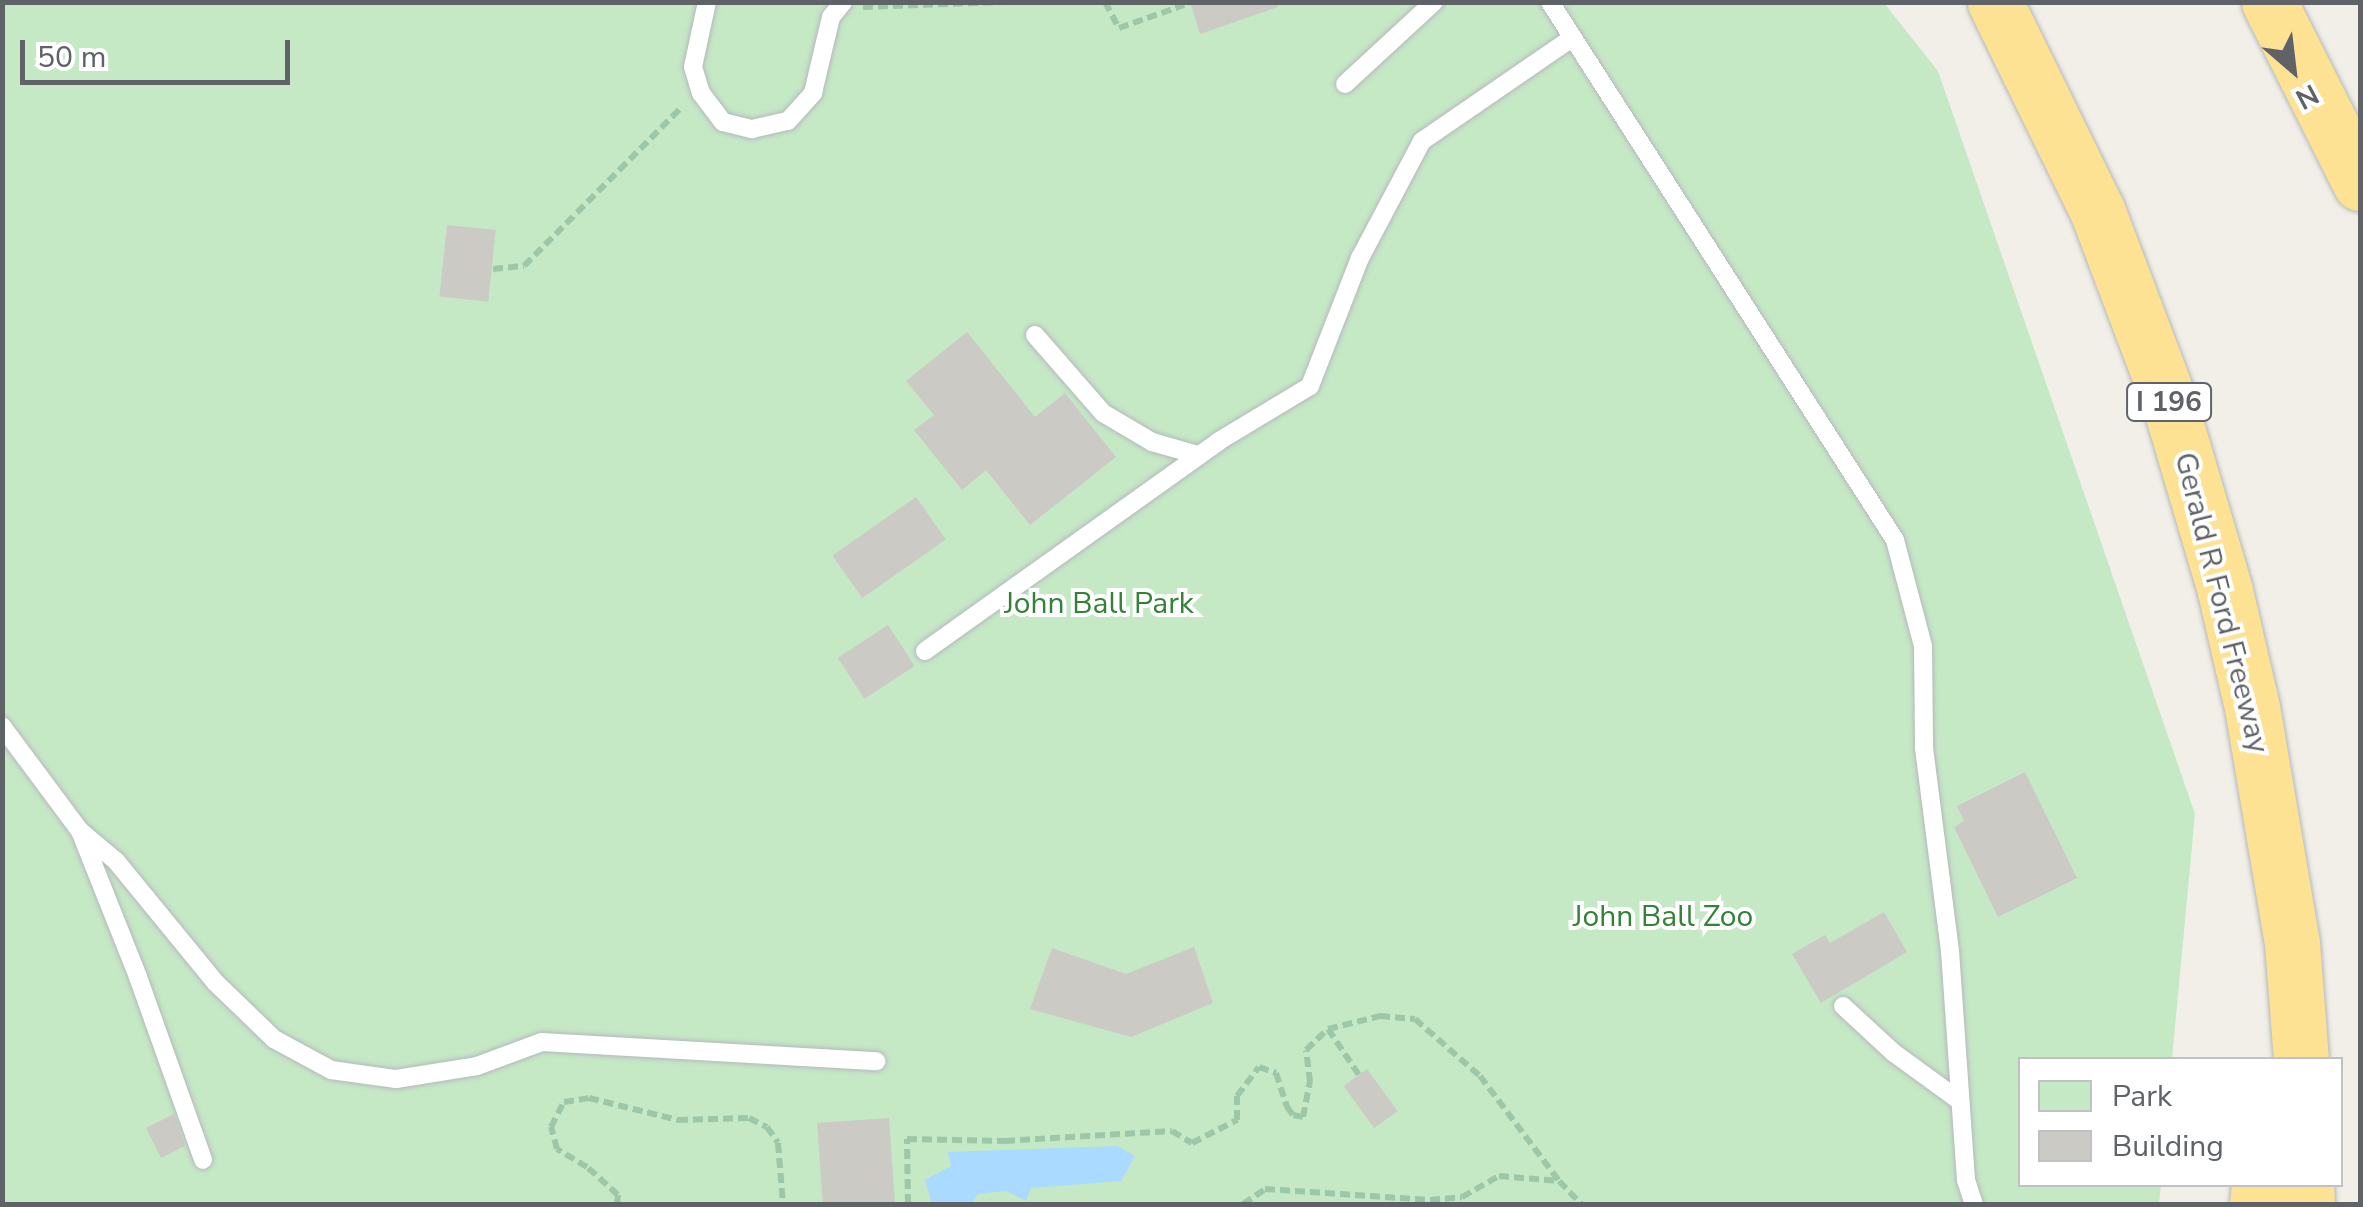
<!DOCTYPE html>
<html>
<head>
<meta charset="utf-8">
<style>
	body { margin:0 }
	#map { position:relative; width:2363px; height:1207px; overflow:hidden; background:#f1efe8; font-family:"Nunito Sans",sans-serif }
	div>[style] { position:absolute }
	.green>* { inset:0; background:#c5e8c5 }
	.water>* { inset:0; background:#aadaff }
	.building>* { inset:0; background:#cccac5; transform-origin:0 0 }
	.path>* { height:6px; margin-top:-3px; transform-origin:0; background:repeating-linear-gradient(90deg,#9cc7a9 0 10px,transparent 0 15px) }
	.roads { filter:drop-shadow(0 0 2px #b5b8bc) drop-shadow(0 0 2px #b5b8bc) }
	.service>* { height:18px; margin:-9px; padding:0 9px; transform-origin:9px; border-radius:9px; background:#fff }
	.motorway>* { height:55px; margin:-27.5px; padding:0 27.5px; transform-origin:27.5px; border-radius:27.5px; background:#fde293 }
	span { translate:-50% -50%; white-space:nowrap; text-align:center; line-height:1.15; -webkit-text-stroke:8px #fff; paint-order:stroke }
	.shield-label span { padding:2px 8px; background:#fff; border:2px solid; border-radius:8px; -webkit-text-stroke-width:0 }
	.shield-label { font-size:28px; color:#5f6368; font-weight:700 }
	.street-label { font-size:30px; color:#5f6368 }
	.park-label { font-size:30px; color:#348238 }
	.frame { position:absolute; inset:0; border:5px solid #5f6368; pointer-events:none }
	.legend { position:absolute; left:2018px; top:1057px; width:325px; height:130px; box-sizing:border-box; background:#fff; border:2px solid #bfc1c3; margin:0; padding:12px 18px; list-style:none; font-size:30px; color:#5f6368 }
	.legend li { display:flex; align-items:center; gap:20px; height:50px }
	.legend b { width:50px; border:2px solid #bfc1c3 }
	.north { position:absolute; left:2243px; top:20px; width:100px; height:100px; -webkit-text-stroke:8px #fff; paint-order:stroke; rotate:152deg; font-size:28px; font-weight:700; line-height:40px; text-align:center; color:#5f6368 }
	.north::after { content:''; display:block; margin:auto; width:35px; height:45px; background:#5f6368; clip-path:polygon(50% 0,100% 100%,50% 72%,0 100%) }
	.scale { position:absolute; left:20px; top:40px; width:270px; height:45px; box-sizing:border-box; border:5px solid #5f6368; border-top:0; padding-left:12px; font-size:30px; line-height:35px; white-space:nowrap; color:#5f6368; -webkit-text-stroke:8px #fff; paint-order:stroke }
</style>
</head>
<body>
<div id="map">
	<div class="green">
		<div style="clip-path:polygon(2px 3px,1884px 3px,1938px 71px,2195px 814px,2172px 1059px,2020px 1060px,2020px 1184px,2161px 1185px,2159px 1204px,3px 1204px)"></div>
	</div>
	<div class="water">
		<div style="clip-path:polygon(1117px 1146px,1135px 1156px,1121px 1181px,1031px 1188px,1026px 1201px,1006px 1191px,978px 1194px,971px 1204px,932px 1204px,925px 1180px,951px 1166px,948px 1152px)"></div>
	</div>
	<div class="building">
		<div style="clip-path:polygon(1190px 2px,1277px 2px,1278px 7px,1200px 34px)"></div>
		<div style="left:447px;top:225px;width:49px;height:72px;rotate:6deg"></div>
		<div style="clip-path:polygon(967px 332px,1035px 417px,1065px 393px,1116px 457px,1030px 525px,986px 470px,962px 490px,914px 430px,934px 415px,906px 381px)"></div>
		<div style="left:916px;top:497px;width:52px;height:102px;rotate:55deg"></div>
		<div style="left:888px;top:625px;width:49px;height:60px;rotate:57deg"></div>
		<div style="clip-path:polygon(2025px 772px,2077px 878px,1998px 917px,1954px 827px,1964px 821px,1957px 806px)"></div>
		<div style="clip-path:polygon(1884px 912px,1907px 952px,1821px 1003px,1792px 954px,1825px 935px,1830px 943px)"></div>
		<div style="clip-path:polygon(1194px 947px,1213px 1003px,1131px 1037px,1030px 1009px,1052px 948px,1126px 974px)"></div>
		<div style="left:1367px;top:1069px;width:52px;height:29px;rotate:54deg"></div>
		<div style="clip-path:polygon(174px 1114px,185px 1146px,161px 1158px,146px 1128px)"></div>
		<div style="left:889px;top:1118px;width:86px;height:72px;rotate:86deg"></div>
	</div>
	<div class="path">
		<div style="left:1105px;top:2px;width:30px;rotate:62deg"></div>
		<div style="left:1119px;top:28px;width:69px;rotate:-19.5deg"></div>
		<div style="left:863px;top:7px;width:141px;rotate:-2deg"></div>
		<div style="left:493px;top:269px;width:31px;rotate:-6deg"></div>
		<div style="left:524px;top:266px;width:221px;rotate:-45.2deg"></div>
		<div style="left:1328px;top:1029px;width:55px;rotate:56deg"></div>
		<div style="left:617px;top:1204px;width:9px;rotate:-84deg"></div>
		<div style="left:618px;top:1195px;width:42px;rotate:-137.9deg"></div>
		<div style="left:587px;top:1167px;width:35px;rotate:-149deg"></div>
		<div style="left:557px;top:1149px;width:23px;rotate:-105deg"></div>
		<div style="left:551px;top:1127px;width:28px;rotate:-63deg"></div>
		<div style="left:564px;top:1102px;width:25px;rotate:-9deg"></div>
		<div style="left:589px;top:1098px;width:92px;rotate:13.9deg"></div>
		<div style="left:678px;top:1120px;width:71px;rotate:-1.6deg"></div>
		<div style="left:749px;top:1118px;width:20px;rotate:27deg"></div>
		<div style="left:767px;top:1127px;width:19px;rotate:55deg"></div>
		<div style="left:778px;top:1143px;width:61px;rotate:85.3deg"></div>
		<div style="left:908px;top:1204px;width:65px;rotate:-90.9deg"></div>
		<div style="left:907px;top:1139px;width:98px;rotate:1.2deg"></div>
		<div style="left:1005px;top:1141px;width:167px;rotate:-3.4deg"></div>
		<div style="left:1172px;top:1131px;width:23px;rotate:31deg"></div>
		<div style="left:1192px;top:1143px;width:51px;rotate:-27.1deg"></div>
		<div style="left:1237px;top:1120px;width:24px;rotate:-90deg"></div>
		<div style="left:1237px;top:1096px;width:36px;rotate:-53deg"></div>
		<div style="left:1259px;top:1067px;width:18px;rotate:19deg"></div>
		<div style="left:1276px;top:1073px;width:36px;rotate:72deg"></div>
		<div style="left:1287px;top:1107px;width:10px;rotate:53deg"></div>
		<div style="left:1293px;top:1115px;width:10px;rotate:11deg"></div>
		<div style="left:1303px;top:1117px;width:36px;rotate:-79deg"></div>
		<div style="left:1310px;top:1082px;width:32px;rotate:-97deg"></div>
		<div style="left:1306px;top:1050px;width:30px;rotate:-44deg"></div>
		<div style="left:1328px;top:1029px;width:54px;rotate:-14deg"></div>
		<div style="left:1380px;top:1016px;width:35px;rotate:5deg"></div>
		<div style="left:1415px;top:1019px;width:86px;rotate:41.2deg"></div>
		<div style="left:1480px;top:1076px;width:131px;rotate:53deg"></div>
		<div style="left:1243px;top:1204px;width:27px;rotate:-34deg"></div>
		<div style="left:1265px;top:1189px;width:165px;rotate:3.8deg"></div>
		<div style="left:1430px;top:1200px;width:32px;rotate:-5deg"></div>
		<div style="left:1462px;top:1197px;width:43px;rotate:-29.6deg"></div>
		<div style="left:1499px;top:1176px;width:60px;rotate:4.8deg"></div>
		<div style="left:1559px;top:1181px;width:32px;rotate:46deg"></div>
	</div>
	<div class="roads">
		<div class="service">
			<div style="left:707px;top:2px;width:66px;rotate:102.2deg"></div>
			<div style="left:693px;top:67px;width:27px;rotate:73deg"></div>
			<div style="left:701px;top:93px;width:36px;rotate:53deg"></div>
			<div style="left:723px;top:122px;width:30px;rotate:14deg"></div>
			<div style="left:752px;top:129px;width:37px;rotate:-13deg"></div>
			<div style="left:788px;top:121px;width:38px;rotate:-48deg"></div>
			<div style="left:813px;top:93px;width:78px;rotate:-76.7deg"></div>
			<div style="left:831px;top:17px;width:19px;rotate:-51deg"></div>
			<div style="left:1550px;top:2px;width:639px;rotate:57.33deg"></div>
			<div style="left:1895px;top:540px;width:110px;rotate:75.2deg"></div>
			<div style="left:1923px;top:646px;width:102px;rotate:89.4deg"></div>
			<div style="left:1924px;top:748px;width:205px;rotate:82.7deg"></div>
			<div style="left:1950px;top:951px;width:230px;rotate:86deg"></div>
			<div style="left:1966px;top:1180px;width:25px;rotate:72deg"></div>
			<div style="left:1345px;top:84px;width:121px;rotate:-42.7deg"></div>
			<div style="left:1035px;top:335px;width:103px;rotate:48.9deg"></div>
			<div style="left:1103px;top:413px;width:57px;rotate:30.6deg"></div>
			<div style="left:1152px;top:442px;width:48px;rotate:15.8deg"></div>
			<div style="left:925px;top:651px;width:361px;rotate:-35.5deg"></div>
			<div style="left:1219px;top:441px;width:106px;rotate:-31.1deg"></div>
			<div style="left:1310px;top:386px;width:137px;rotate:-68.7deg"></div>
			<div style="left:1360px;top:258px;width:132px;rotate:-62.1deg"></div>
			<div style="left:1422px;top:141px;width:182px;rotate:-34.5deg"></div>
			<div style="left:2px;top:726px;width:131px;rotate:53.4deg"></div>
			<div style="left:80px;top:831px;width:157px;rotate:68.3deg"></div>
			<div style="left:138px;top:977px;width:194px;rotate:70.4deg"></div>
			<div style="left:80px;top:831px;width:47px;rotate:39.8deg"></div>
			<div style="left:116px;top:861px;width:158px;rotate:50.7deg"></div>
			<div style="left:216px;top:983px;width:81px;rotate:44deg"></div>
			<div style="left:274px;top:1039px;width:65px;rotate:28.5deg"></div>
			<div style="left:331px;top:1070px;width:66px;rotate:7.9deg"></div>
			<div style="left:396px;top:1079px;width:82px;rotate:-9.1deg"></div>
			<div style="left:477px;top:1066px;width:69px;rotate:-20.3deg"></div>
			<div style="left:542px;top:1042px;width:335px;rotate:3.3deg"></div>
			<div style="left:1843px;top:1006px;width:69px;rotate:42.7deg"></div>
			<div style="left:1894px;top:1053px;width:82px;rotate:36deg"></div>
		</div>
		<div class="motorway">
			<div style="left:1995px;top:2px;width:232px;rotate:63.9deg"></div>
			<div style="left:2097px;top:210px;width:201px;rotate:69.3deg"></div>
			<div style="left:2168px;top:398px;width:201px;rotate:73.5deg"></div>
			<div style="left:2225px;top:591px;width:119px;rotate:76.9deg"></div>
			<div style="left:2252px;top:707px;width:239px;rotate:80.4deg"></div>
			<div style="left:2292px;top:943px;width:117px;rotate:85.6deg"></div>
			<div style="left:2269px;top:2px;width:203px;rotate:63.3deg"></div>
			<div style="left:2306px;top:1184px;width:20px;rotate:87deg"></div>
			<div style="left:2257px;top:1204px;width:20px;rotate:-84deg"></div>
		</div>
	</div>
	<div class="shield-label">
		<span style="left:2169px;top:402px">I 196</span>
	</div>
	<div class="street-label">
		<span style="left:2221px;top:603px;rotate:76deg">Gerald R Ford Freeway</span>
	</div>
	<div class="park-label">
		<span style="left:1099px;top:604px">John Ball Park</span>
		<span style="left:1663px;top:917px">John Ball Zoo</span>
	</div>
	<div class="frame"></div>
	<ul class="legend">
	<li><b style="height:28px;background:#c5e8c5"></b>Park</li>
	<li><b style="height:28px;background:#cccac5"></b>Building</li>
	</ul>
	<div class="north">N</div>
	<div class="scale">50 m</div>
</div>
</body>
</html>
